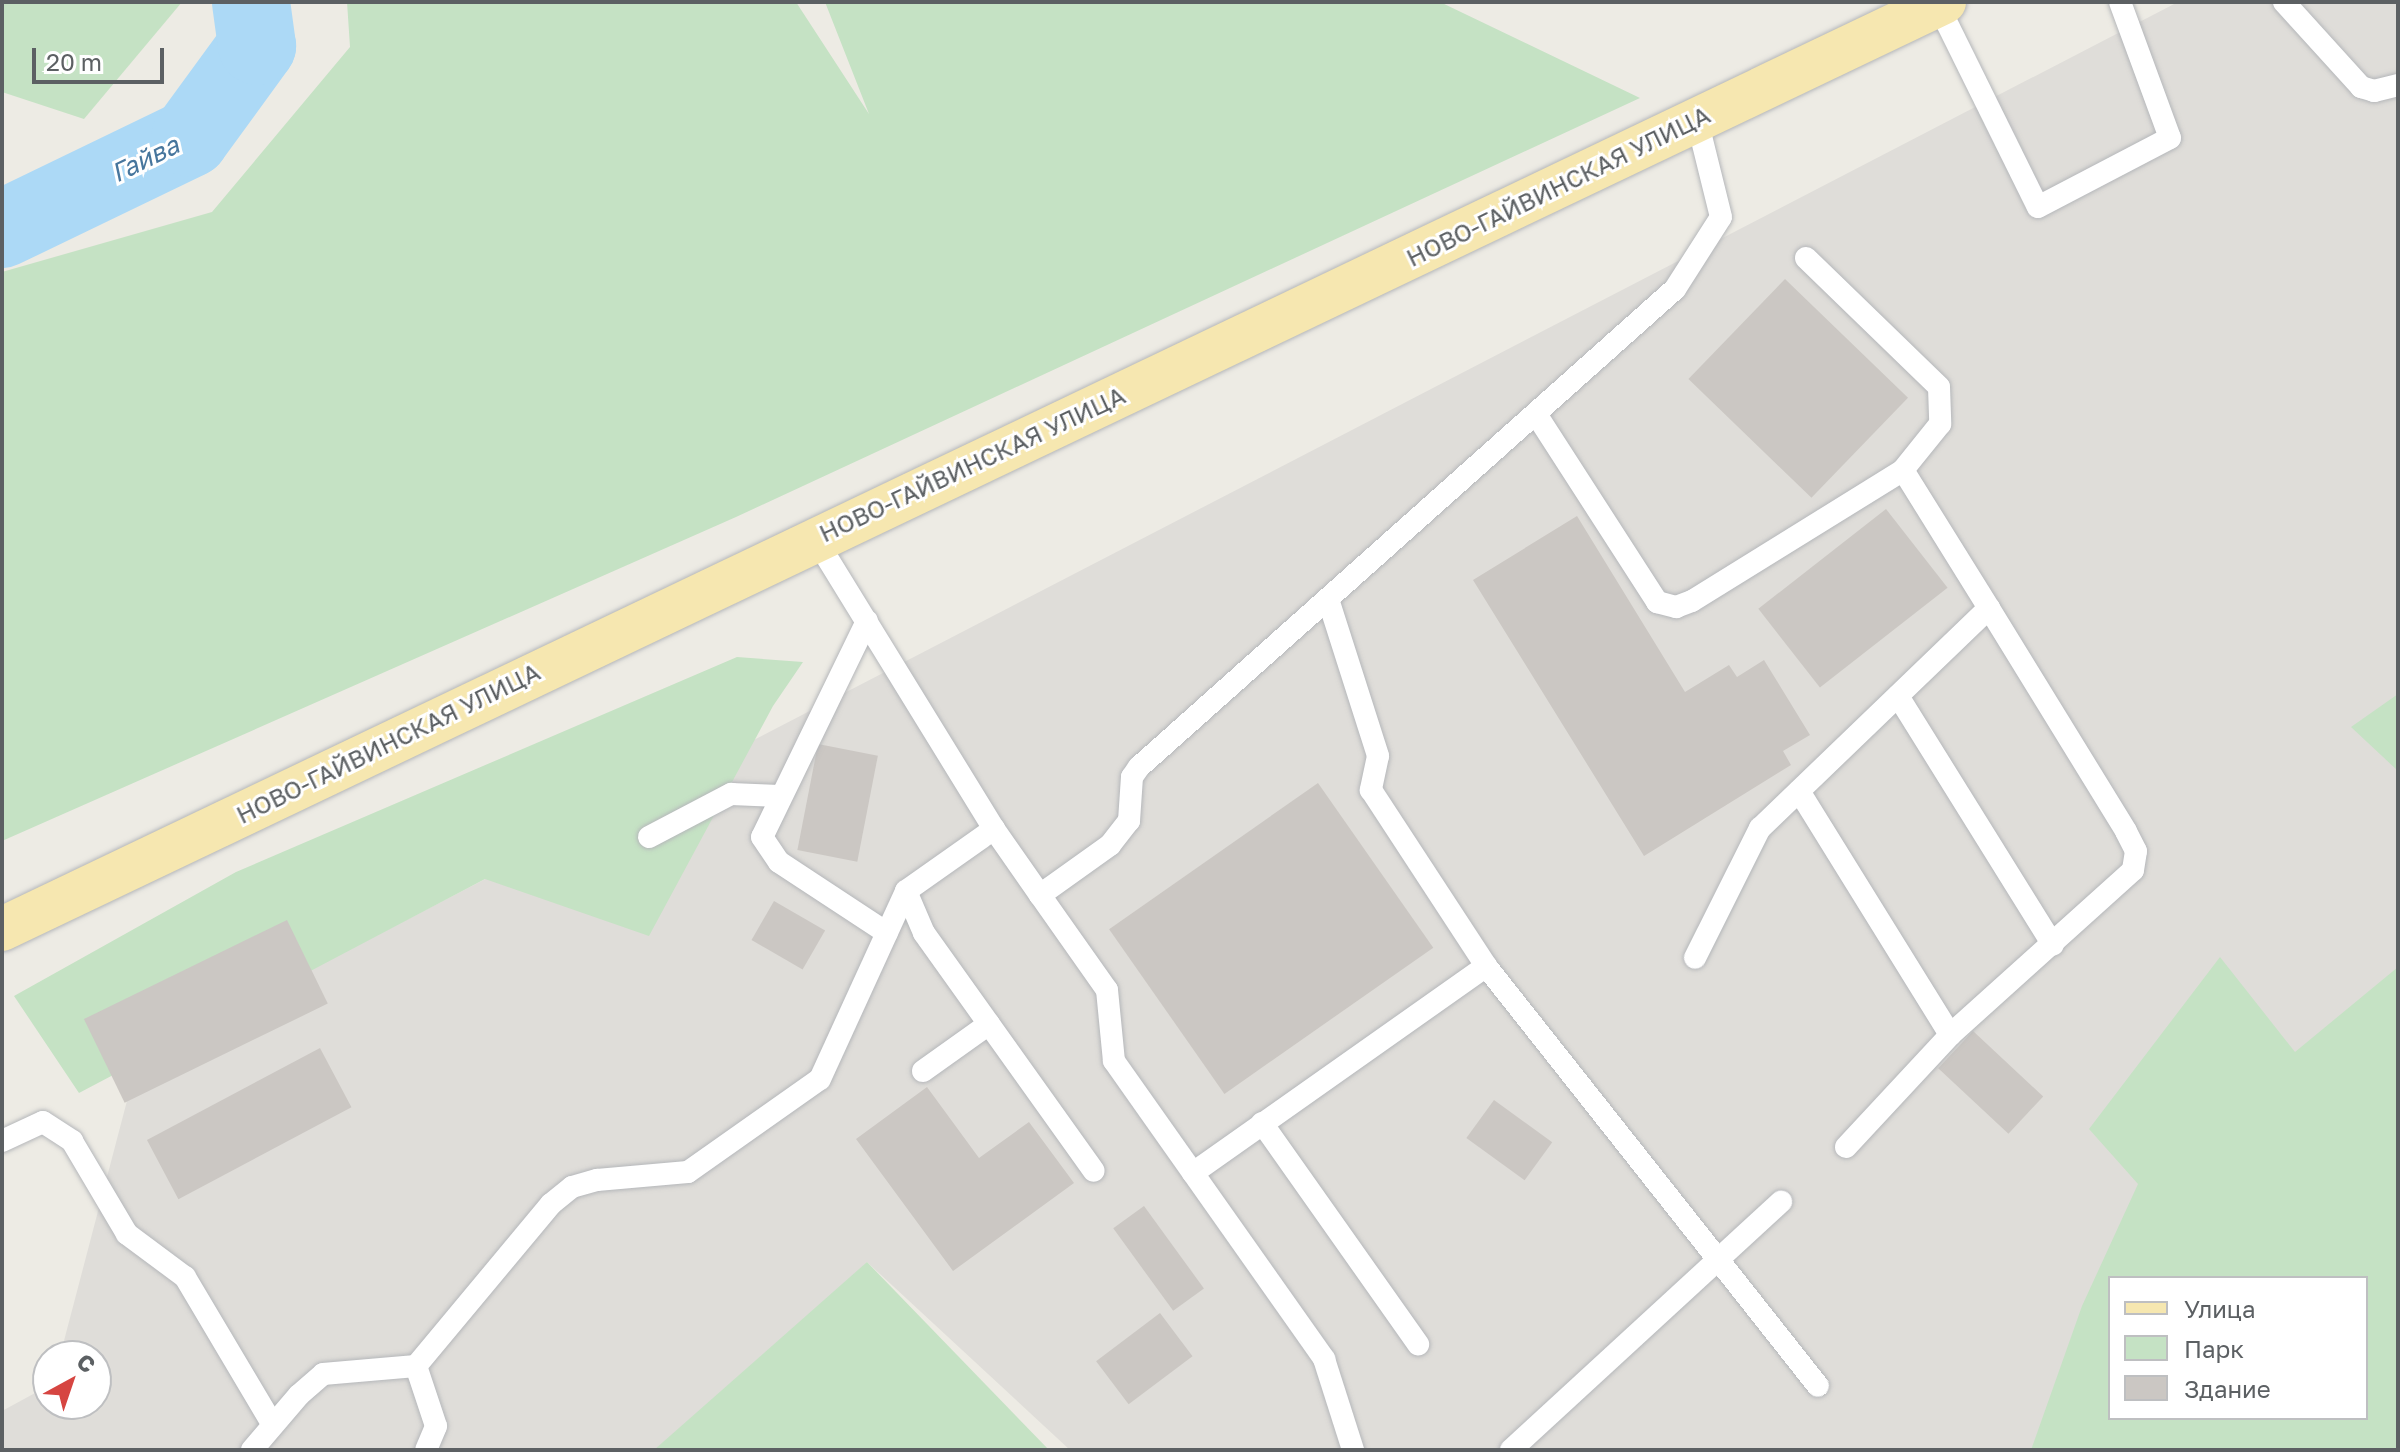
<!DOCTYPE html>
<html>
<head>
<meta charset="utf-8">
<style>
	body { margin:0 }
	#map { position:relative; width:2400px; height:1452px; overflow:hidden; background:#edebe4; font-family:"Golos Text",sans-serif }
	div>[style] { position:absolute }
	.industrial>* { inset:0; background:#dfddd9 }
	.green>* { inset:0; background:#c5e2c4 }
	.river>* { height:78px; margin:-39px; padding:0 39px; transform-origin:39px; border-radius:39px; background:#acd9f6 }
	.building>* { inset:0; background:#cbc7c3; transform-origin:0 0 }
	.roads { filter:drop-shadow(0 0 2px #b5b7ba) drop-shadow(0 0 2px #b5b7ba) }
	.service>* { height:22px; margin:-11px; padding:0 11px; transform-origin:11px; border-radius:11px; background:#fff }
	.primary>* { height:44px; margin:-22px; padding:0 22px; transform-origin:22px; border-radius:22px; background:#f6e7b0 }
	span { translate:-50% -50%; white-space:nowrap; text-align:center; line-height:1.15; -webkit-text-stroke:6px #fff; paint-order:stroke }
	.street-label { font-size:24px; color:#5c6063 }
	.water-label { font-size:26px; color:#47769d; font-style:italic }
	.frame { position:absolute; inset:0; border:4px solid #5c6063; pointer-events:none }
	.legend { position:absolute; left:2108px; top:1276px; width:260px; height:144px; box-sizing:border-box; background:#fff; border:2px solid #bebfc1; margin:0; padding:10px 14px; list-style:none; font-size:24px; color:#5c6063 }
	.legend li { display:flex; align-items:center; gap:16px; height:40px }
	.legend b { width:40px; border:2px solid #bebfc1 }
	.north { position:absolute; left:32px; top:1340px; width:80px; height:80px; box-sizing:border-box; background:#fff; border:2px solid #bebfc1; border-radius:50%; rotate:40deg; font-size:22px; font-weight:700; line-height:32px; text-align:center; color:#5c6063 }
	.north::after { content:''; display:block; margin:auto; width:28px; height:36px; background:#d64541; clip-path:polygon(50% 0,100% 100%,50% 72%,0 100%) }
	.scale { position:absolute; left:32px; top:48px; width:132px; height:36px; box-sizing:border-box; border:4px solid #5c6063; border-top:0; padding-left:10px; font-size:24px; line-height:28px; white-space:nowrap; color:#5c6063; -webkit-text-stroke:6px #fff; paint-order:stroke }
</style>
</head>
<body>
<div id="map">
	<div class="industrial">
		<div style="clip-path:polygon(evenodd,2178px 2px,2398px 2px,2398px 1450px,1070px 1450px,867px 1262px,708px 1450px,2px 1450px,2px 1411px,48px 1386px,48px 1404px,96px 1404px,96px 1356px,60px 1356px,138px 1059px,2178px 2px,2110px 1278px,2366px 1278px,2366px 1418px,2110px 1418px,2110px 1278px)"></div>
	</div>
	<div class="green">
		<div style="clip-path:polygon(2px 2px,182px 2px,84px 119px,2px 92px)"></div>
		<div style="clip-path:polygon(347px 2px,796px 2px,869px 114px,825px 2px,1440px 2px,1640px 98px,736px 517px,2px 841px,2px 272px,212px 212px,350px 47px)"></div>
		<div style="clip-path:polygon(737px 657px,803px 662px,773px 706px,649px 936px,485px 879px,79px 1093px,14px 996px,236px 872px)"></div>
		<div style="clip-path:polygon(2398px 694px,2398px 771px,2351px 727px)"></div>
		<div style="clip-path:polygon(evenodd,2220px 957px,2295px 1052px,2398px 967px,2398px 1450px,2031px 1450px,2082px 1306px,2138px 1184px,2089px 1129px,2220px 957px,2366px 1278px,2366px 1418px,2110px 1418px,2110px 1278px,2366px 1278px)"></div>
		<div style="clip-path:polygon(867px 1262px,1049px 1450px,654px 1450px)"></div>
	</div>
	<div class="river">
		<div style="left:2px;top:229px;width:209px;rotate:-25.8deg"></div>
		<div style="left:190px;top:138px;width:114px;rotate:-53.9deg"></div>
		<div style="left:257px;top:46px;width:44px;rotate:-97.8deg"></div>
	</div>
	<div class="building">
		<div style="left:1785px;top:279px;width:171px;height:139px;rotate:44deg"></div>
		<div style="left:1886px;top:509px;width:100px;height:162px;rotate:52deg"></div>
		<div style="clip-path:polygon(1577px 516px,1685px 692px,1729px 665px,1737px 677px,1764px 660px,1810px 735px,1783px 751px,1791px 765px,1644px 856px,1473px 580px)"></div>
		<div style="left:818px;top:744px;width:61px;height:108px;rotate:11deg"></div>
		<div style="left:1318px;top:783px;width:201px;height:255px;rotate:55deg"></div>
		<div style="left:774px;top:901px;width:59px;height:45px;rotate:30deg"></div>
		<div style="left:287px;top:920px;width:93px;height:226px;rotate:64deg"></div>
		<div style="left:1973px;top:1031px;width:96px;height:51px;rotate:43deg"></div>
		<div style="left:320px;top:1048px;width:67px;height:196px;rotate:62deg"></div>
		<div style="clip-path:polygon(927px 1087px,979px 1158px,1029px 1122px,1074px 1183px,953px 1271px,856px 1139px)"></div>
		<div style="left:1494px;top:1100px;width:72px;height:47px;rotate:36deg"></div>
		<div style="left:1144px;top:1206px;width:102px;height:38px;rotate:54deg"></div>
		<div style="left:1160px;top:1313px;width:54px;height:80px;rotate:53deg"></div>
	</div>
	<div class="roads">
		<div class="service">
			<div style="left:2284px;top:2px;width:115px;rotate:47.8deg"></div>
			<div style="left:2361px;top:87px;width:14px;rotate:17deg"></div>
			<div style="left:2374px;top:91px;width:25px;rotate:-14deg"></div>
			<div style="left:1938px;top:5px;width:225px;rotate:63.7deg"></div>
			<div style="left:2038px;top:207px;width:149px;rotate:-27.6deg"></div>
			<div style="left:2170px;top:138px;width:145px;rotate:-110.2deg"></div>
			<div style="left:1806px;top:258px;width:185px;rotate:44.1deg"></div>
			<div style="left:1939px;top:387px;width:37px;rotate:88deg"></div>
			<div style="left:1940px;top:424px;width:59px;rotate:128.8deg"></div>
			<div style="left:1536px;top:414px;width:224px;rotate:57.2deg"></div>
			<div style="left:1657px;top:602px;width:20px;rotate:15deg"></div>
			<div style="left:1676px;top:607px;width:17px;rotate:-21deg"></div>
			<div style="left:1692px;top:601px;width:248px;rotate:-31.8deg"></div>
			<div style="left:1903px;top:470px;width:163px;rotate:58.1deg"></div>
			<div style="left:1989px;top:608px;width:318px;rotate:136.1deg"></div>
			<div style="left:1760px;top:828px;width:145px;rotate:116.6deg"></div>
			<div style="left:1328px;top:599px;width:165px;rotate:72.3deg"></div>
			<div style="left:1378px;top:756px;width:35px;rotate:102deg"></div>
			<div style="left:1371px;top:790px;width:210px;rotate:56.8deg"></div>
			<div style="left:1486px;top:966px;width:535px;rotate:51.67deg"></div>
			<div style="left:867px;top:621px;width:240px;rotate:115.9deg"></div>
			<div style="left:762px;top:837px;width:30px;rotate:56deg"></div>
			<div style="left:779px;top:862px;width:129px;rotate:33.3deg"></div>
			<div style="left:1898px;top:696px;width:293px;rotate:58.1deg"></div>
			<div style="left:1799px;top:791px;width:287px;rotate:58.2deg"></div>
			<div style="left:994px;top:829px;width:80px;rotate:55.1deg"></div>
			<div style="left:1040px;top:895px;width:86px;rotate:-35.5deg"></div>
			<div style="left:1110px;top:845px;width:31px;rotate:-52deg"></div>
			<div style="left:1129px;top:821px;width:44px;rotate:-86.1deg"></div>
			<div style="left:1132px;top:777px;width:12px;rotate:-55deg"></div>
			<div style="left:1139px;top:767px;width:718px;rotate:-41.73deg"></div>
			<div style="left:1675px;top:289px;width:85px;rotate:-57.4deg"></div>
			<div style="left:1721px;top:217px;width:100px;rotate:-103.9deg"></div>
			<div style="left:649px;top:837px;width:93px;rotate:-27.7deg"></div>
			<div style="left:731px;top:794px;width:48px;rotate:2.4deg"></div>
			<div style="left:906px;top:891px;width:46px;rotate:66.8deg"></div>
			<div style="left:924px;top:933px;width:292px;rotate:54.5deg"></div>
			<div style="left:1040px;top:895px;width:116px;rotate:54.8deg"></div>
			<div style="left:1107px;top:990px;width:71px;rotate:84.4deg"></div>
			<div style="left:1114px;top:1061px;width:365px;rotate:54.8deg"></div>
			<div style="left:1324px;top:1359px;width:96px;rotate:72.3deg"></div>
			<div style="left:923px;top:1071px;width:81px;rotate:-35.5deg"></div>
			<div style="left:1262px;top:1123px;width:271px;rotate:54.8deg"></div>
			<div style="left:2px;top:1141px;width:45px;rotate:-24.9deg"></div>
			<div style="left:43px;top:1122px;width:35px;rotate:33deg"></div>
			<div style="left:72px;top:1141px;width:108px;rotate:59.4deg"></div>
			<div style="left:127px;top:1234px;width:72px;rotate:36.6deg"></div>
			<div style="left:185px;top:1277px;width:172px;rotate:59.3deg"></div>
			<div style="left:1846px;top:1147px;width:153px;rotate:-47.1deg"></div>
			<div style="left:1950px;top:1035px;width:246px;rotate:-42deg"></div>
			<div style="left:2133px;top:870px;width:19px;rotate:-81deg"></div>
			<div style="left:2136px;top:851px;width:22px;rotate:-117deg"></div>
			<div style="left:2126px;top:831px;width:262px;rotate:-121.6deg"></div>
			<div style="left:1193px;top:1173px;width:359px;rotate:-35.2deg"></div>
			<div style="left:252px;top:1450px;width:72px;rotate:-49.5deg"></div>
			<div style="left:299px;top:1395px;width:32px;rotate:-41deg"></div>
			<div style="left:323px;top:1374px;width:93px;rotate:-4.9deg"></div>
			<div style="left:426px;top:1450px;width:26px;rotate:-67deg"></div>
			<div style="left:436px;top:1426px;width:63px;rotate:-108.4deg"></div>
			<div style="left:416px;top:1366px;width:211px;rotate:-50.2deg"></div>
			<div style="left:551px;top:1204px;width:27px;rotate:-39deg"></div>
			<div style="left:572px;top:1187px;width:26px;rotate:-16deg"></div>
			<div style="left:597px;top:1180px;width:91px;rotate:-5deg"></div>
			<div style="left:688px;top:1172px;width:161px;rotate:-35.2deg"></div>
			<div style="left:820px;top:1079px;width:207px;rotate:-65.4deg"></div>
			<div style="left:906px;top:891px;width:108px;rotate:-35.2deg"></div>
			<div style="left:994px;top:829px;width:342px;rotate:-121.6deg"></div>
			<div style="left:1511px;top:1450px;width:367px;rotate:-42.6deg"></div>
		</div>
		<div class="primary">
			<div style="left:2px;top:929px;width:2152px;rotate:-25.52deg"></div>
		</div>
	</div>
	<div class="street-label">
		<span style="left:1558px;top:186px;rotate:-26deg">НОВО-ГАЙВИНСКАЯ УЛИЦА</span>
		<span style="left:972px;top:464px;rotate:-25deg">НОВО-ГАЙВИНСКАЯ УЛИЦА</span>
		<span style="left:388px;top:743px;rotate:-26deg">НОВО-ГАЙВИНСКАЯ УЛИЦА</span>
	</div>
	<div class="water-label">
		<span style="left:145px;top:159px;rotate:-26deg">Гайва</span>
	</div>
	<div class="frame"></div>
	<ul class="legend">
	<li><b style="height:10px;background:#f6e7b0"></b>Улица</li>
	<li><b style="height:22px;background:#c5e2c4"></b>Парк</li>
	<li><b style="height:22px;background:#cbc7c3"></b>Здание</li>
	</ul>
	<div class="north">С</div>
	<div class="scale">20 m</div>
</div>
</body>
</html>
